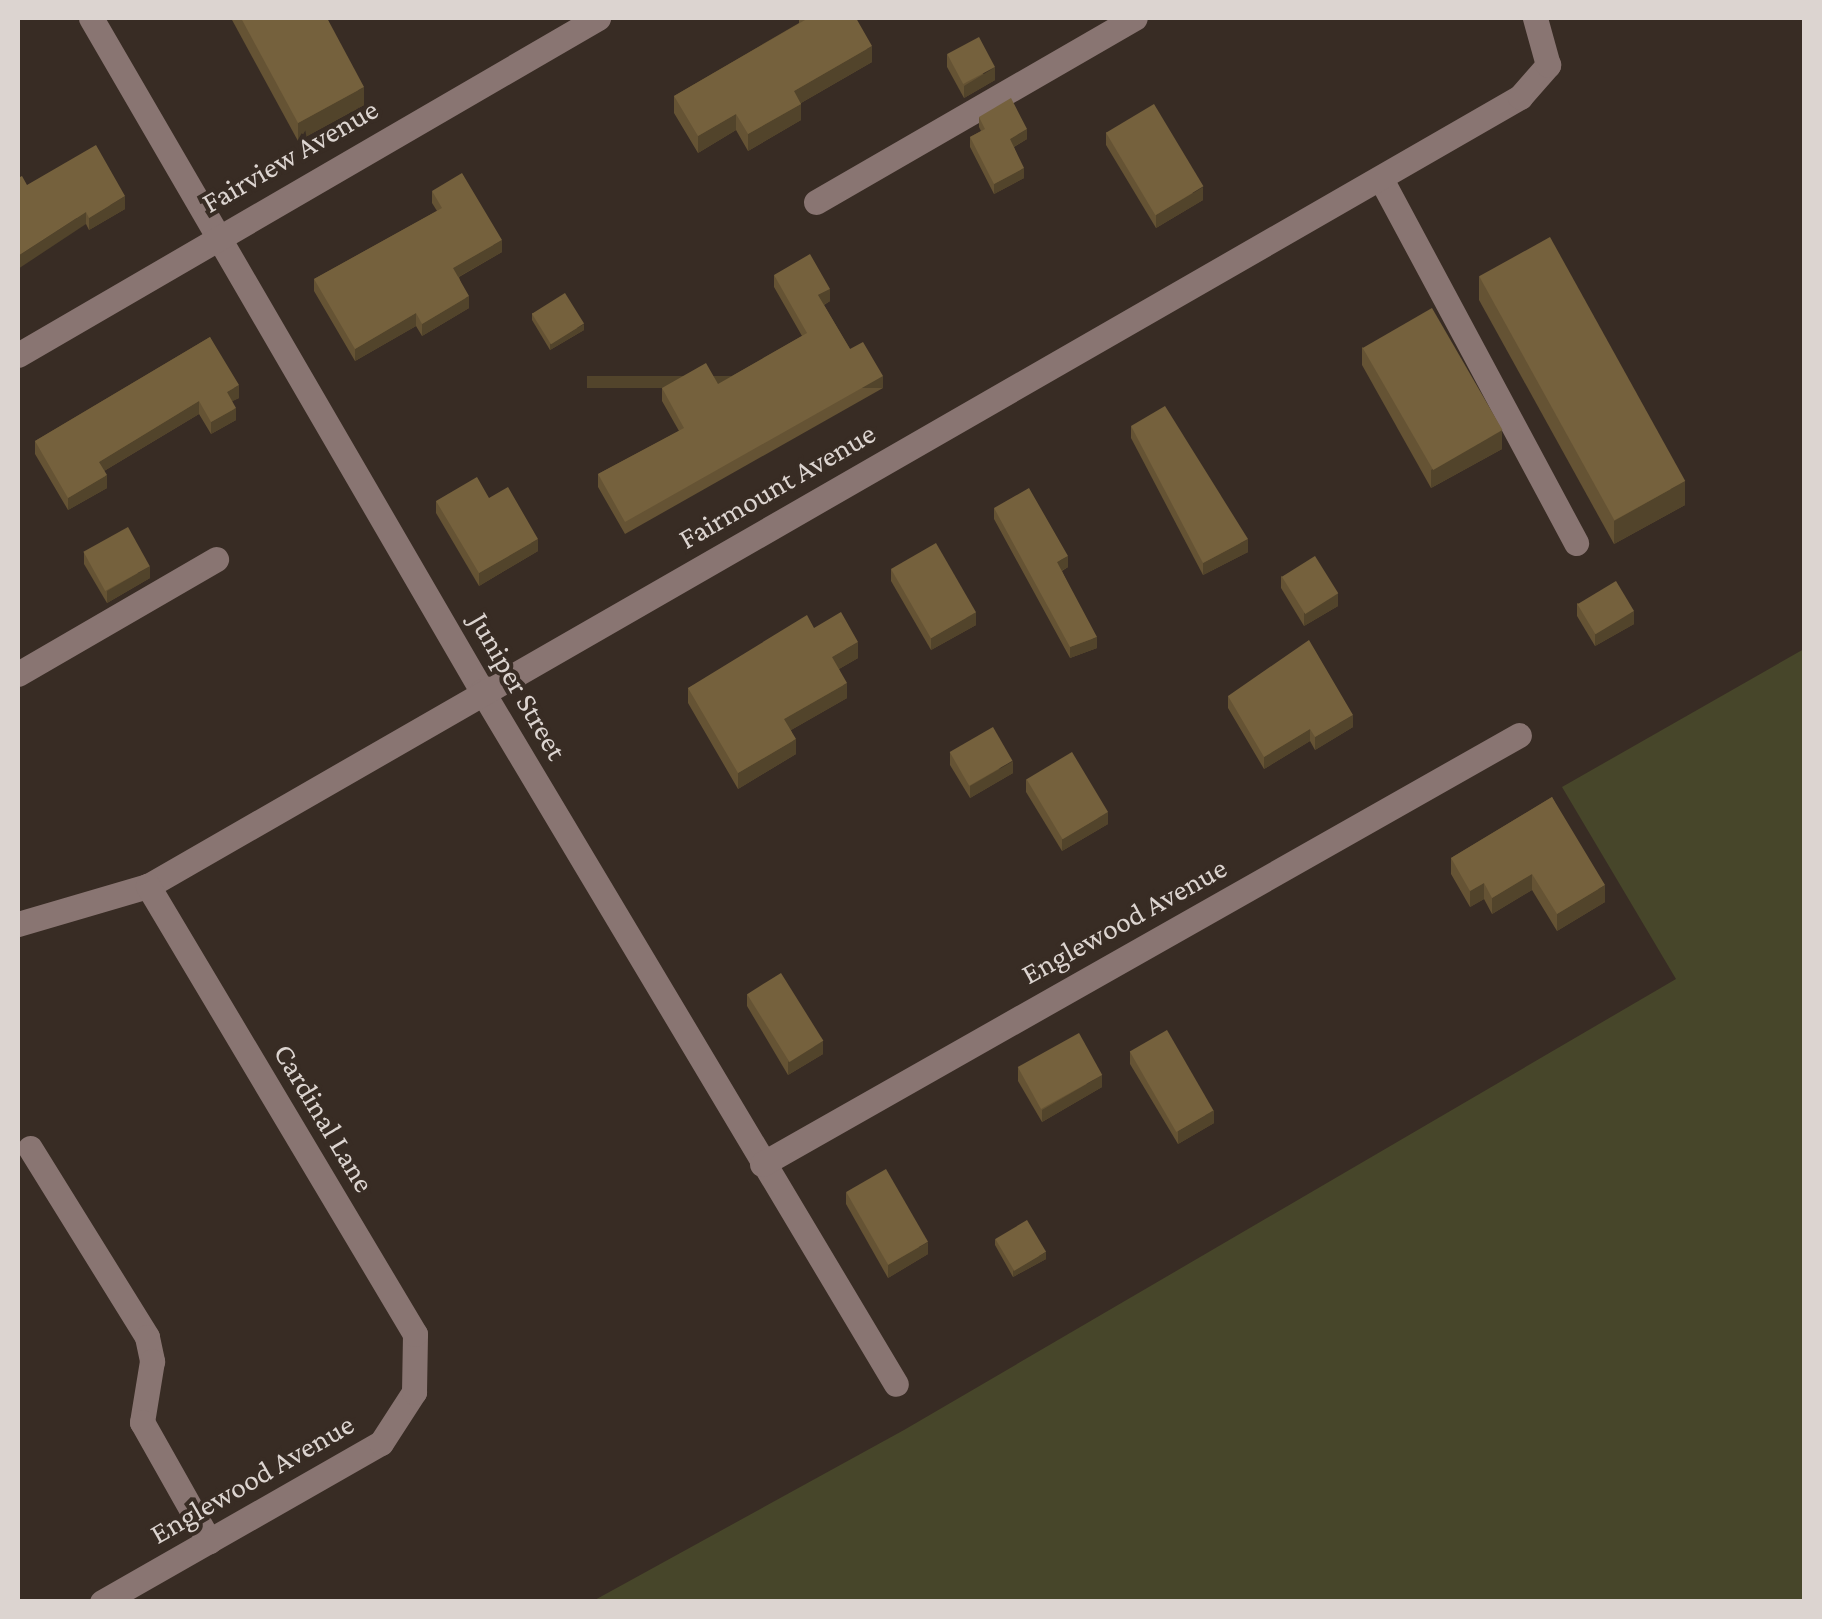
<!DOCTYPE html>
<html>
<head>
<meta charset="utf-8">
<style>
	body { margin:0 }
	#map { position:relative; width:1822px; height:1619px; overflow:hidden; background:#382c24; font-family:"Crimson Pro",serif }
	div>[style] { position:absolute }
	.green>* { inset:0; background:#47462a }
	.minor>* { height:25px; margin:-12.5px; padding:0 12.5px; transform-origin:12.5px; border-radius:12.5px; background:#897572 }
	.wall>* { inset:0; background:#655334 }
	.shaded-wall>* { inset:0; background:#52442b; transform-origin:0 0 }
	.building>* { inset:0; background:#75613d; transform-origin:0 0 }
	span { translate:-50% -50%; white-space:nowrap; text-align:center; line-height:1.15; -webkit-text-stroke:8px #382c24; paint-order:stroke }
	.street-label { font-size:30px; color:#dcd4d0 }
	.frame { position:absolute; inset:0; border:20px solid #dcd4d0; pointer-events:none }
</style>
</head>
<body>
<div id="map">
	<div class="green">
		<div style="clip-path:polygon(1804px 649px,1804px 1601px,593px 1601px,904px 1430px,1676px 979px,1562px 787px)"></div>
	</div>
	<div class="minor">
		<div style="left:91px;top:18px;width:778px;rotate:59.84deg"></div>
		<div style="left:482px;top:691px;width:807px;rotate:59.15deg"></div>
		<div style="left:1381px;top:179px;width:413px;rotate:61.8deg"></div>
		<div style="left:816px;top:202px;width:368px;rotate:-30deg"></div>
		<div style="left:18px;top:355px;width:671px;rotate:-30.16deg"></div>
		<div style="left:18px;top:674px;width:229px;rotate:-30.1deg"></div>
		<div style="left:18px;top:924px;width:135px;rotate:-16.3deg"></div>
		<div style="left:148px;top:886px;width:1583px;rotate:-29.9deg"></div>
		<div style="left:1520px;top:97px;width:43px;rotate:-48.8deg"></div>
		<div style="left:1548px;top:65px;width:49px;rotate:-105.5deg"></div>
		<div style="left:30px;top:1148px;width:222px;rotate:58.2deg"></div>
		<div style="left:147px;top:1337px;width:25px;rotate:78deg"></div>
		<div style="left:152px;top:1361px;width:62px;rotate:99.3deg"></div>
		<div style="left:142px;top:1422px;width:137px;rotate:60.6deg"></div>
		<div style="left:762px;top:1164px;width:870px;rotate:-29.54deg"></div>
		<div style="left:102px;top:1602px;width:321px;rotate:-29.7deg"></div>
		<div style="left:381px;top:1443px;width:61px;rotate:-57.1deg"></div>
		<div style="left:414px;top:1392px;width:58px;rotate:-89deg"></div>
		<div style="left:415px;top:1334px;width:522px;rotate:-120.79deg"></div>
	</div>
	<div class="wall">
		<div style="clip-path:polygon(231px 18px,327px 18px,364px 105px,298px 141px)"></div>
		<div style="clip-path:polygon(799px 18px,856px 18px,872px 62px,801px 103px,801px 120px,748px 151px,736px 130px,698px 153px,674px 113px,674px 96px,799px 23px)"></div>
		<div style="clip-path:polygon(947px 54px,995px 80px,964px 98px,947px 67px)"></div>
		<div style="clip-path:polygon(979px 117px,1027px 139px,1014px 147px,1024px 178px,994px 194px,970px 147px,970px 137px,981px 131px,979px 127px)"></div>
		<div style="clip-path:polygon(1106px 132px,1203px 200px,1156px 228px,1106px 145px)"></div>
		<div style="clip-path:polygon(27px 185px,125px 209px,89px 230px,86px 224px)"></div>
		<div style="clip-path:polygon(432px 191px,502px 252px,459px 277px,469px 308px,422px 336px,416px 326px,355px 361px,314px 291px,314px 279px,437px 211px,432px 203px)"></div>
		<div style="clip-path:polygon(774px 275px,830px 301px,824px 305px,850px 349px,883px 388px,625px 534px,598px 487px,598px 474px,679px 431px,662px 401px,662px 388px,718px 384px,802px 336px,774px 287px)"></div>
		<div style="clip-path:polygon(1479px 276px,1685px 505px,1614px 544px,1479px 300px)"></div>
		<div style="clip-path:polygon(532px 313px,584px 330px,550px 350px,532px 320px)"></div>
		<div style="clip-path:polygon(210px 337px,239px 398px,232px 401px,236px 420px,211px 434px,199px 414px,104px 471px,107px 488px,68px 510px,35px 454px,35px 441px)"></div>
		<div style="clip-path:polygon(1362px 347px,1502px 449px,1431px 488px,1362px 365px)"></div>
		<div style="clip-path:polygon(1131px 426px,1248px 552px,1203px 575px,1131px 438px)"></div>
		<div style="clip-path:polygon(489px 498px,538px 551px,479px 586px,436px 513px,436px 501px)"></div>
		<div style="clip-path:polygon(994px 508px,1068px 567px,1062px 571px,1097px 648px,1070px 658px,994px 519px)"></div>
		<div style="clip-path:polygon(84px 552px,150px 578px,107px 603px,84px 564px)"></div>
		<div style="clip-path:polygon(891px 569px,976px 625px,931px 650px,891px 581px)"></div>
		<div style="clip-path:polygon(1281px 576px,1338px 606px,1304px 626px,1281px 588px)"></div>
		<div style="clip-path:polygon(1577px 603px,1634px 624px,1595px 646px,1577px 616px)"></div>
		<div style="clip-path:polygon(814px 628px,858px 658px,839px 669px,847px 698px,791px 730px,796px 754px,738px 789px,688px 703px,688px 688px)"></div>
		<div style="clip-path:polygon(1228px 696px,1353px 727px,1315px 750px,1310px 741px,1264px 769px,1228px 708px)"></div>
		<div style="clip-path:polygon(950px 752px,1013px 773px,970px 798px,950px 765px)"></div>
		<div style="clip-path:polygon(1026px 779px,1108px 824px,1062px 851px,1026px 792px)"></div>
		<div style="clip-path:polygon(1552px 797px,1605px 902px,1557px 931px,1532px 890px,1492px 914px,1484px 899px,1470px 907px,1451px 874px,1451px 858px)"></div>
		<div style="clip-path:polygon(747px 994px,823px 1054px,788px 1075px,747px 1006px)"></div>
		<div style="clip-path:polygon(1130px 1051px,1214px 1123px,1178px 1144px,1130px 1064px)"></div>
		<div style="clip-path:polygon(1018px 1068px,1102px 1087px,1042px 1122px,1018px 1081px)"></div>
		<div style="clip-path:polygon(846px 1192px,928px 1254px,888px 1278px,846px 1204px)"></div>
		<div style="clip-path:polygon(995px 1239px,1046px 1259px,1013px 1277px,995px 1245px)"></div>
	</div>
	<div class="shaded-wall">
		<div style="clip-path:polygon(872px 46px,872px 62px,794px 107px,794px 91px)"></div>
		<div style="clip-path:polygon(995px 67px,995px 80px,964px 98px,964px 86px)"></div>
		<div style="clip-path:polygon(364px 87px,364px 105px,298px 141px,298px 123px)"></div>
		<div style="clip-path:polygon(801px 104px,801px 120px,748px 151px,748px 134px)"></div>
		<div style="clip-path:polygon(736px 114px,736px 130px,698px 153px,698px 136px)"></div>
		<div style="clip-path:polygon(1027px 129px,1027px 139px,1010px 149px,1010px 139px)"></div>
		<div style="clip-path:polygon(1024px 168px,1024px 178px,994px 194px,994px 184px)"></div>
		<div style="clip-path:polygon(1203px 187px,1203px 200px,1156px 228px,1156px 215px)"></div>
		<div style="clip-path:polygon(125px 196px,125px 209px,89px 230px,89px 218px)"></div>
		<div style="clip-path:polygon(86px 212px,86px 224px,18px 269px,18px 256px)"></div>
		<div style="clip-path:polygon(502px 240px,502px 252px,453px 280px,453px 268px)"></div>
		<div style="clip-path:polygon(830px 289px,830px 301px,818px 308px,818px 295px)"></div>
		<div style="clip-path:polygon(469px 296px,469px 308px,422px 336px,422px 324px)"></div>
		<div style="clip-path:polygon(416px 313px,416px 326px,355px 361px,355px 349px)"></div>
		<div style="clip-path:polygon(584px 324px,584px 330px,550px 350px,550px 344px)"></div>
		<div style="left:883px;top:376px;width:12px;height:296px;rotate:90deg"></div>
		<div style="clip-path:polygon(239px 385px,239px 398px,227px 404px,227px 392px)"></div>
		<div style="clip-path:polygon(199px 401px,199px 414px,99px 474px,99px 462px)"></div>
		<div style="clip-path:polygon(236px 408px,236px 420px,211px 434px,211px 422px)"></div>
		<div style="clip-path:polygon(1502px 430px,1502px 449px,1431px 488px,1431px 470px)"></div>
		<div style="clip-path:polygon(107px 475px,107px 488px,68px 510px,68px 498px)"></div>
		<div style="clip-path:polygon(1685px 481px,1685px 505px,1614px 544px,1614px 521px)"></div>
		<div style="clip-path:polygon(538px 539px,538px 551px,479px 586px,479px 573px)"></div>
		<div style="clip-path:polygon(1248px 539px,1248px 552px,1203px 575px,1203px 563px)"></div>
		<div style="clip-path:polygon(1068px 556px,1068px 567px,1057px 573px,1057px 562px)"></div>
		<div style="clip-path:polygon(150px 566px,150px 578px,107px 603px,107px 591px)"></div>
		<div style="clip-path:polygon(1338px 593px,1338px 606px,1304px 626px,1304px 613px)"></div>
		<div style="clip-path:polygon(1634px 611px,1634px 624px,1595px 646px,1595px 633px)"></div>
		<div style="clip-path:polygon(976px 612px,976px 625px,931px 650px,931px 638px)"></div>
		<div style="clip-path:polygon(1097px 637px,1097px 648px,1070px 658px,1070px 647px)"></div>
		<div style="clip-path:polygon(858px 642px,858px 658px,832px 673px,832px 657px)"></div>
		<div style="clip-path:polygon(847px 683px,847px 698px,784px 734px,784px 719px)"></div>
		<div style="clip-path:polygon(1353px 715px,1353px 727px,1315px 750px,1315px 737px)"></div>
		<div style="clip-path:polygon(1310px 729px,1310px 741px,1264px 769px,1264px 757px)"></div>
		<div style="clip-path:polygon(796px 739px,796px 754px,738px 789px,738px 773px)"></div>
		<div style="clip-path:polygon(1013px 761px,1013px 773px,970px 798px,970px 786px)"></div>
		<div style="clip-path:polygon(1108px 812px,1108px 824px,1062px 851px,1062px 839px)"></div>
		<div style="clip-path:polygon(1532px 874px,1532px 890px,1492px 914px,1492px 898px)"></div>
		<div style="clip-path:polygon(1484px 883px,1484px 899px,1470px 907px,1470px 891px)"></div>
		<div style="clip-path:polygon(1605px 885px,1605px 902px,1557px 931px,1557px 914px)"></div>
		<div style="clip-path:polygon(823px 1041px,823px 1054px,788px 1075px,788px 1062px)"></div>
		<div style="clip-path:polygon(1102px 1075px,1102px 1087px,1042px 1122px,1042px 1110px)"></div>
		<div style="clip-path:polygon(1214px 1110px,1214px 1123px,1178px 1144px,1178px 1131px)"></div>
		<div style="clip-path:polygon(928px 1242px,928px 1254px,888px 1278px,888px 1265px)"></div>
		<div style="clip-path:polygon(1046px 1252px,1046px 1259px,1013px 1277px,1013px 1271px)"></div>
	</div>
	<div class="building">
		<div style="clip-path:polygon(241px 18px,327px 18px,364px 87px,298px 123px)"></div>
		<div style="clip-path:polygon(803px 18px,856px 18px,872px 46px,794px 91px,801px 104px,748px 134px,736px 114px,698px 136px,674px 96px,805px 20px)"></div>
		<div style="left:979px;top:37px;width:34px;height:36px;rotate:62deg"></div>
		<div style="clip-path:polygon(1011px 98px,1027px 129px,1010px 139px,1024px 168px,994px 184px,970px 137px,985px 129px,979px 117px)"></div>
		<div style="left:1154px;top:104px;width:96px;height:56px;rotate:59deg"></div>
		<div style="clip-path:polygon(96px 145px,125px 196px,89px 218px,86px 212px,18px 256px,18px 178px,22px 176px,27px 185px)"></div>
		<div style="clip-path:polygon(462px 173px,502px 240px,453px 268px,469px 296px,422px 324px,416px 313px,355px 349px,314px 279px,442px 208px,432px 191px)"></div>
		<div style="left:1550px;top:237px;width:279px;height:81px;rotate:61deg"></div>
		<div style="clip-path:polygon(810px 254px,830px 289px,818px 295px,850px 349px,863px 342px,883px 376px,625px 522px,598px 474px,684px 428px,662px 388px,706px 363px,718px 384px,807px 333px,774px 275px)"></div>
		<div style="left:565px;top:293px;width:36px;height:39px;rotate:58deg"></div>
		<div style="left:1432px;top:308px;width:141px;height:80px;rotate:60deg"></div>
		<div style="clip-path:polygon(210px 337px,239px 385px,227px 392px,236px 408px,211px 422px,199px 401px,99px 462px,107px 475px,68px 498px,35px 441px)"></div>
		<div style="clip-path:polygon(1165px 406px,1248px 539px,1203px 563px,1131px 426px)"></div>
		<div style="clip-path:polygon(477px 477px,489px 498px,508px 487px,538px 539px,479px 573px,436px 501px)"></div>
		<div style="clip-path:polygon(1029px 488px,1068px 556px,1057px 562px,1097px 637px,1070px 647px,994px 508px)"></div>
		<div style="left:128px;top:527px;width:45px;height:51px;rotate:61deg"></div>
		<div style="left:936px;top:543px;width:80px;height:52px;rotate:60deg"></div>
		<div style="left:1315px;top:556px;width:44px;height:39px;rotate:58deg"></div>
		<div style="left:1616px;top:581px;width:35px;height:45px;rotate:59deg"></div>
		<div style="clip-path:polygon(841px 612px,858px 642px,832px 657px,847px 683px,784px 719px,796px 739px,738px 773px,688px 688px,807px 615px,814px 628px)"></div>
		<div style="clip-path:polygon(1309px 640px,1353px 715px,1315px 737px,1310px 729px,1264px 757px,1228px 696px)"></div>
		<div style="left:993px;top:727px;width:39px;height:50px;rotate:60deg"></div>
		<div style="left:1072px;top:752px;width:70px;height:53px;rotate:59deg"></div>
		<div style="clip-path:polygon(1552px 797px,1605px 885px,1557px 914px,1532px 874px,1492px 898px,1484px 883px,1470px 891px,1451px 858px)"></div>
		<div style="left:781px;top:973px;width:80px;height:40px;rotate:58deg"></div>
		<div style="left:1167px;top:1030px;width:93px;height:43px;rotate:60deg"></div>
		<div style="left:1079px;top:1033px;width:48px;height:70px;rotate:61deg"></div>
		<div style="left:886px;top:1169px;width:84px;height:46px;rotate:60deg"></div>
		<div style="left:1027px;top:1220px;width:37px;height:37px;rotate:59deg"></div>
	</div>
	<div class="street-label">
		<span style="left:290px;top:156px;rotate:-30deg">Fairview Avenue</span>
		<span style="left:777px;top:486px;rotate:-30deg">Fairmount Avenue</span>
		<span style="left:518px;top:686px;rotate:60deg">Juniper Street</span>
		<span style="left:1124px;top:921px;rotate:-29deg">Englewood Avenue</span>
		<span style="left:324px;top:1118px;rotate:59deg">Cardinal Lane</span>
		<span style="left:252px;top:1479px;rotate:-30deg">Englewood Avenue</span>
	</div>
	<div class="frame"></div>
</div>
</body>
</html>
